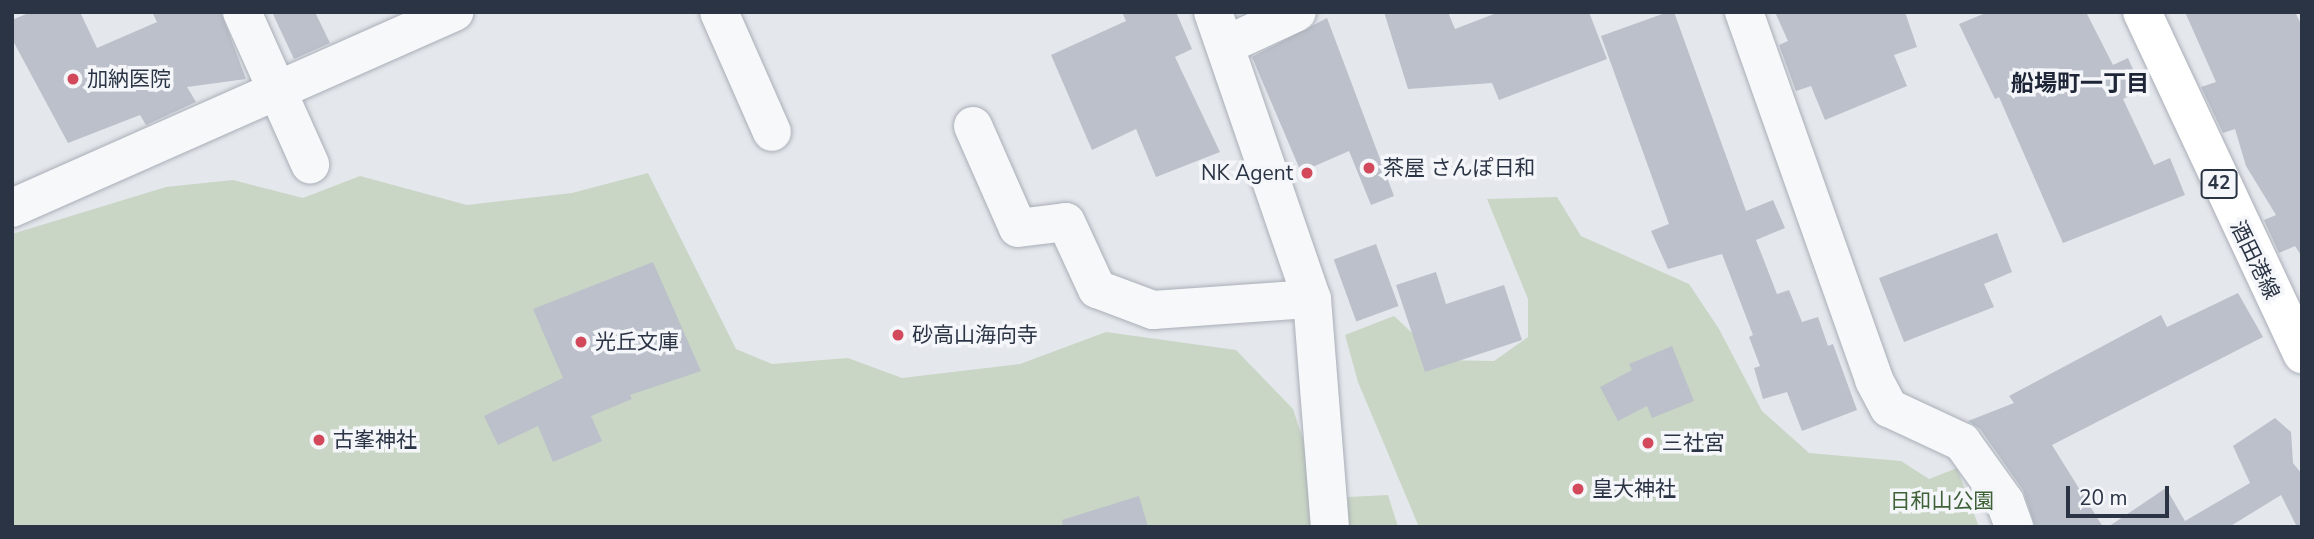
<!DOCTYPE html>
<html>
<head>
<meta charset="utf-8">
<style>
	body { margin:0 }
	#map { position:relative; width:2314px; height:539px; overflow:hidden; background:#e4e7ec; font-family:"Nunito Sans","Noto Sans JP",sans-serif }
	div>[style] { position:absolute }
	.green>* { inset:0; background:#c9d6c5 }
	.building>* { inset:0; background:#bbc0ca; transform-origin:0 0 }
	.roads { filter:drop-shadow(0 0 2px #a9aeb7) drop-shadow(0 0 2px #a9aeb7) }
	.minor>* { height:38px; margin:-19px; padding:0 19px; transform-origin:19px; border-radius:19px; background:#f7f8fa }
	.tertiary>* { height:38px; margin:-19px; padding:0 19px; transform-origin:19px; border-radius:19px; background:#f7f8fa }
	.primary>* { height:38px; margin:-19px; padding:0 19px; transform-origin:19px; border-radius:19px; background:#fff }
	.dots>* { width:19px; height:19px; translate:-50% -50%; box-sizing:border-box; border:4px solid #f4f6f9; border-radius:50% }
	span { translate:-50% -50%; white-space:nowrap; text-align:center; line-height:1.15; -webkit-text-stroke:7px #f4f6f9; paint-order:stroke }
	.shield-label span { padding:2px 5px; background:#f4f6f9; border:2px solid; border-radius:5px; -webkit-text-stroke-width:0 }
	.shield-label { font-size:19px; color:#2b3445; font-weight:700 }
	.poi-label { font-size:21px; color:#2b3445 }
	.left { translate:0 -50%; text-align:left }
	.right { translate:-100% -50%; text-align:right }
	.street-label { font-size:21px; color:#2b3445 }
	.park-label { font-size:21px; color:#3f6138 }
	.neighbourhood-label { font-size:23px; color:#1d2536; font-weight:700 }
	.frame { position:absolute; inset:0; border:14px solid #2b3445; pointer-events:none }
	.scale { position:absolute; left:2066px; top:486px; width:103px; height:32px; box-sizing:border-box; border:4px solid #2b3445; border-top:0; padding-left:9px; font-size:21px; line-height:24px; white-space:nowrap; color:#2b3445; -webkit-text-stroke:5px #f4f6f9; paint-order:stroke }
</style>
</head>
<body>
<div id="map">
	<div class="green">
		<div style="clip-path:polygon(648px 173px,736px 349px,772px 364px,848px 358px,902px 378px,1020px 364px,1106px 332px,1236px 350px,1293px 409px,1312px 467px,1322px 527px,12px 527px,12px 234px,166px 187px,233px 180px,303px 198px,360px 176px,467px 205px,572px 193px)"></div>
		<div style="clip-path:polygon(1557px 197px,1581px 236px,1689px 284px,1719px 329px,1762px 411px,1809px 453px,1901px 461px,1929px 479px,1957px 468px,1979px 527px,1419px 527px,1358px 382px,1345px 335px,1394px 316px,1441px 360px,1494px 361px,1528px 337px,1528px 299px,1487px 199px)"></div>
		<div style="clip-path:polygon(1388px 495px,1398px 527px,1347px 527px,1348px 497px)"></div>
	</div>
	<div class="building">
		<div style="clip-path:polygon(31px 12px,80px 12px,97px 48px,157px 22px,152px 12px,221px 12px,246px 79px,187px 87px,196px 102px,146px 125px,140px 115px,68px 143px,12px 39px,12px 20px)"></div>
		<div style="clip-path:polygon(272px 12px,315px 12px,330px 43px,294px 59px)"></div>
		<div style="clip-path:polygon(1122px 12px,1176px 12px,1192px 49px,1175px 57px,1220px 152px,1156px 177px,1136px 129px,1092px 150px,1051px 55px,1126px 21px)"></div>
		<div style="clip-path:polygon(1384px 12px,1448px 12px,1455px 29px,1499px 12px,1589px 12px,1607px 59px,1499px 100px,1492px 83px,1408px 89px)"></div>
		<div style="clip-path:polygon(1668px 12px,1674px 12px,1746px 211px,1773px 200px,1785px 228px,1756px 240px,1777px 294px,1789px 290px,1802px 322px,1818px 317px,1828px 346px,1833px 344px,1857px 410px,1802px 431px,1787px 392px,1763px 399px,1754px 368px,1760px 366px,1749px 337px,1753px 335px,1722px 254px,1668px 269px,1651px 231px,1669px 224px,1601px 36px)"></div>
		<div style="clip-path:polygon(1775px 12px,1905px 12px,1917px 47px,1894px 55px,1907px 86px,1825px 120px,1811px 86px,1796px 91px,1779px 45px,1788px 41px)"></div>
		<div style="clip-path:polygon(1988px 12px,2086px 12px,2113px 65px,2128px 58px,2142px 90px,2123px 99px,2154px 165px,2170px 158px,2185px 195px,2063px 243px,1999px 97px,1995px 99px,1959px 24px)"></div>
		<div style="clip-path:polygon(2185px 12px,2295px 12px,2302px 26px,2302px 257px,2295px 246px,2279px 253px,2264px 220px,2276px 215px,2246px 166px,2235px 129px,2223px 133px,2201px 87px,2216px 82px)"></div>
		<div style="clip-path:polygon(1327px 18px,1394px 196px,1371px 205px,1349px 151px,1301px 172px,1252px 57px)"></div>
		<div style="clip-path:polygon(1997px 233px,2012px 272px,1984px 284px,1994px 307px,1904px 342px,1879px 278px)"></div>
		<div style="left:1376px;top:244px;width:66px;height:45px;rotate:70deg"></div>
		<div style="clip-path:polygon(653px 262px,701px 371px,630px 395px,632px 399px,591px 416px,602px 441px,553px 462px,538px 426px,498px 445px,484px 416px,563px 378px,533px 309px)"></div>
		<div style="clip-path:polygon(1436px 272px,1446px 304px,1504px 285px,1522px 340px,1425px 372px,1396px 285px)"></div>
		<div style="clip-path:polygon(2238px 293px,2263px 337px,2052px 445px,2103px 527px,2035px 527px,2023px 490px,1980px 429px,1968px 421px,2014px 403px,2009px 396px,2161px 315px,2167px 327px)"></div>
		<div style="clip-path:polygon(1672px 346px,1694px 401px,1652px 418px,1647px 406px,1618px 421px,1600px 387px,1632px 370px,1629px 364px)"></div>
		<div style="clip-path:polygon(2275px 418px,2291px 432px,2293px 463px,2302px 474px,2302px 527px,2297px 527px,2281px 495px,2229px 527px,2108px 527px,2166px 488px,2185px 521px,2250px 483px,2233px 446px)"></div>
		<div style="clip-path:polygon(1139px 496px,1148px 527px,1063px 527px,1062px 520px)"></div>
	</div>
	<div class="roads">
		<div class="minor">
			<div style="left:242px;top:12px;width:167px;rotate:65.9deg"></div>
			<div style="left:719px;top:12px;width:131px;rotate:66.2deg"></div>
			<div style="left:1744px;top:12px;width:390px;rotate:70.5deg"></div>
			<div style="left:1874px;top:380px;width:32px;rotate:62deg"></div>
			<div style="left:1889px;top:408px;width:81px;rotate:25deg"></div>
			<div style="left:1962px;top:442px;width:74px;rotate:54.4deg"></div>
			<div style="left:2005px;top:502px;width:27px;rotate:70deg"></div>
			<div style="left:1226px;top:45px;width:78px;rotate:-24.9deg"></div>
			<div style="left:973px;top:126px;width:111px;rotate:66.2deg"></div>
			<div style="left:1018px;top:228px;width:48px;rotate:-7.1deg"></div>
			<div style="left:1066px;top:222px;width:74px;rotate:65.2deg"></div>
			<div style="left:1097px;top:289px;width:60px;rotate:20.6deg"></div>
			<div style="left:1153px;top:310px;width:159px;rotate:-4deg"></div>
			<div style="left:12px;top:208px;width:484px;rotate:-23.9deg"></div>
		</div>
		<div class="tertiary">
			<div style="left:1213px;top:12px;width:304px;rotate:71deg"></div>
			<div style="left:1312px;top:299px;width:229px;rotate:85.5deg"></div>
		</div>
		<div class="primary">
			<div style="left:2142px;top:12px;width:378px;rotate:64.9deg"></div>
		</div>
	</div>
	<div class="dots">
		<div style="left:73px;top:79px;background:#d1495b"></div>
		<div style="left:1369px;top:168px;background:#d1495b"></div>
		<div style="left:1307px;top:173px;background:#d1495b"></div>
		<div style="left:898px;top:335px;background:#d1495b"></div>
		<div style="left:581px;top:342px;background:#d1495b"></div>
		<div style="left:319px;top:440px;background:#d1495b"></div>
		<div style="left:1648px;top:443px;background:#d1495b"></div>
		<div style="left:1578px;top:489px;background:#d1495b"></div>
	</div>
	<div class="shield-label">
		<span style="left:2219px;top:184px">42</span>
	</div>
	<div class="poi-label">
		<span class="left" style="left:87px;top:79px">加納医院</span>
		<span class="left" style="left:1383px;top:168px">茶屋 さんぽ日和</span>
		<span class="right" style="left:1293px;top:173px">NK Agent</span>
		<span class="left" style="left:912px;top:335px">砂高山海向寺</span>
		<span class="left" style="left:595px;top:342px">光丘文庫</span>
		<span class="left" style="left:333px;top:440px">古峯神社</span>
		<span class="left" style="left:1662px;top:443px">三社宮</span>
		<span class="left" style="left:1592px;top:489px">皇大神社</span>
	</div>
	<div class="street-label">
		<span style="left:2255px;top:260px;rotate:64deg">酒田港線</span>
	</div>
	<div class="park-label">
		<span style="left:1942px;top:501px">日和山公園</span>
	</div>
	<div class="neighbourhood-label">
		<span style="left:2080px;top:84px">船場町一丁目</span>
	</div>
	<div class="frame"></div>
	<div class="scale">20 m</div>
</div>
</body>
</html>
